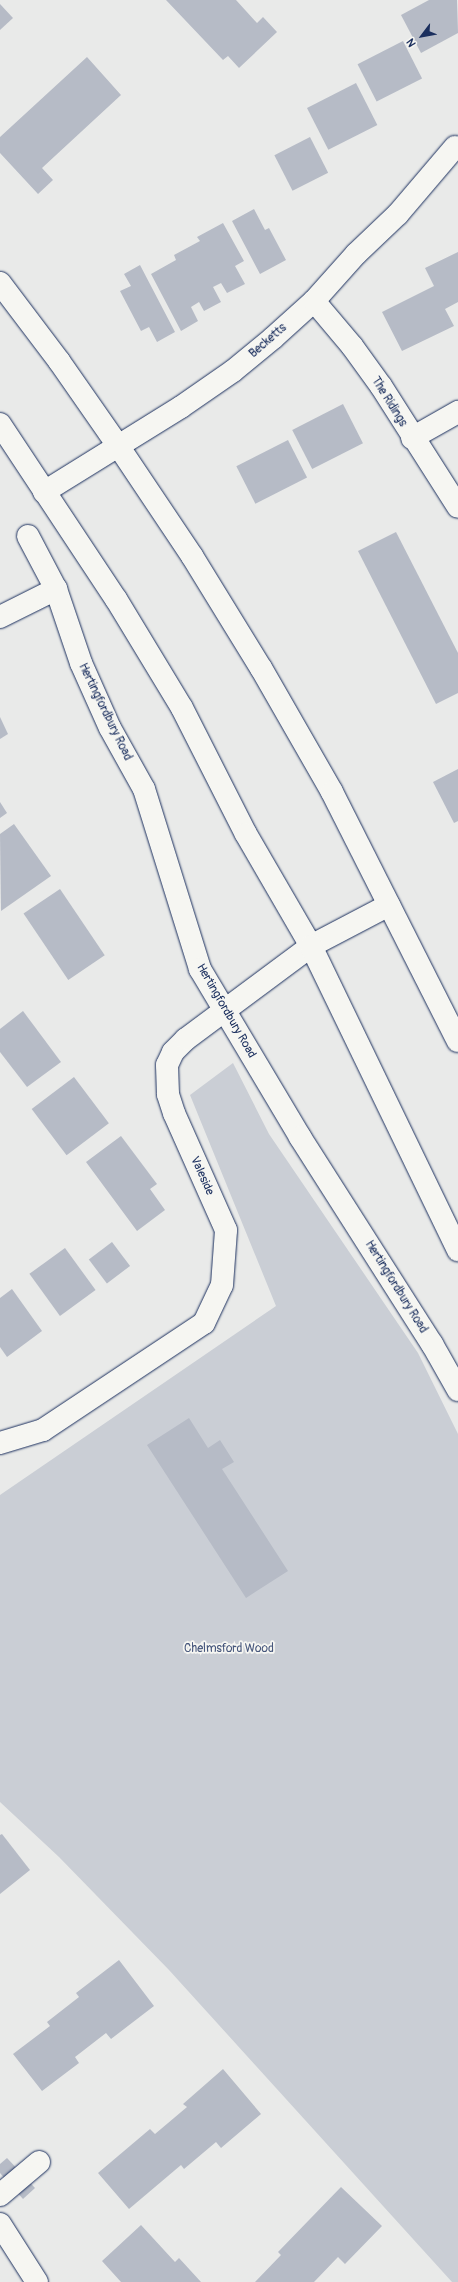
<!DOCTYPE html>
<html>
<head>
<meta charset="utf-8">
<style>
	body { margin:0 }
	#map { position:relative; width:458px; height:2282px; overflow:hidden; background:#e9eae9; font-family:Pangolin,sans-serif }
	div>[style] { position:absolute }
	.green>* { inset:0; background:#caced5 }
	.building>* { inset:0; background:#b6bbc6; transform-origin:0 0 }
	.roads { filter:drop-shadow(0 0 1px #1b2f5e) drop-shadow(0 0 1px #1b2f5e) }
	.minor>* { height:22px; margin:-11px; padding:0 11px; transform-origin:11px; border-radius:11px; background:#f6f6f2 }
	.highway>* { height:22px; margin:-11px; padding:0 11px; transform-origin:11px; border-radius:11px; background:#f6f6f2 }
	span { translate:-50% -50%; white-space:nowrap; text-align:center; line-height:1.15; -webkit-text-stroke:3.5px #f6f6f2; paint-order:stroke }
	.street-label { font-size:12px; color:#1b2f5e }
	.park-label { font-size:12px; color:#47577c }
	.north { position:absolute; left:402px; top:16px; width:40px; height:40px; -webkit-text-stroke:3px #f6f6f2; paint-order:stroke; rotate:238deg; font-size:11px; font-weight:700; line-height:16px; text-align:center; color:#1b2f5e }
	.north::after { content:''; display:block; margin:auto; width:14px; height:18px; background:#1b2f5e; clip-path:polygon(50% 0,100% 100%,50% 72%,0 100%) }
</style>
</head>
<body>
<div id="map">
	<div class="green">
		<div style="clip-path:polygon(233px 1063px,269px 1134px,418px 1353px,458px 1434px,458px 2282px,452px 2282px,169px 1970px,59px 1857px,0 1802px,0 1495px,276px 1306px,190px 1095px)"></div>
	</div>
	<div class="building">
		<div style="clip-path:polygon(166px 0,236px 0,257px 23px,263px 17px,277px 32px,239px 68px,228px 56px,223px 60px)"></div>
		<div style="clip-path:polygon(429px 0,457px 0,458px 33px,421px 53px,401px 15px)"></div>
		<div style="clip-path:polygon(0 4px,13px 18px,0 30px)"></div>
		<div style="left:403px;top:41px;width:42px;height:51px;rotate:63deg"></div>
		<div style="clip-path:polygon(87px 57px,121px 95px,42px 168px,53px 180px,38px 194px,0 153px,0 137px)"></div>
		<div style="left:356px;top:83px;width:47px;height:55px;rotate:63deg"></div>
		<div style="left:310px;top:137px;width:40px;height:40px;rotate:63deg"></div>
		<div style="clip-path:polygon(254px 209px,265px 230px,269px 228px,286px 260px,260px 274px,232px 221px)"></div>
		<div style="clip-path:polygon(223px 223px,244px 261px,235px 266px,245px 284px,227px 293px,221px 283px,213px 287px,221px 302px,204px 311px,199px 302px,191px 307px,198px 321px,181px 331px,151px 274px,176px 260px,174px 255px,200px 241px,197px 237px)"></div>
		<div style="clip-path:polygon(458px 252px,458px 302px,445px 309px,454px 326px,402px 351px,382px 312px,434px 286px,425px 268px)"></div>
		<div style="clip-path:polygon(140px 265px,175px 332px,157px 342px,149px 327px,141px 331px,120px 291px,131px 286px,124px 274px)"></div>
		<div style="left:343px;top:404px;width:44px;height:57px;rotate:63deg"></div>
		<div style="left:288px;top:440px;width:42px;height:58px;rotate:63deg"></div>
		<div style="clip-path:polygon(396px 532px,458px 653px,458px 693px,436px 704px,358px 551px)"></div>
		<div style="clip-path:polygon(0 717px,8px 734px,0 739px)"></div>
		<div style="clip-path:polygon(458px 769px,458px 821px,454px 823px,433px 782px)"></div>
		<div style="clip-path:polygon(0 802px,7px 813px,0 818px)"></div>
		<div style="clip-path:polygon(14px 824px,51px 876px,1px 911px,0 834px)"></div>
		<div style="left:60px;top:889px;width:80px;height:44px;rotate:56deg"></div>
		<div style="clip-path:polygon(23px 1011px,61px 1062px,27px 1087px,0 1052px,0 1029px)"></div>
		<div style="left:74px;top:1077px;width:58px;height:53px;rotate:53deg"></div>
		<div style="clip-path:polygon(121px 1136px,157px 1184px,150px 1189px,165px 1210px,137px 1231px,86px 1162px)"></div>
		<div style="left:112px;top:1242px;width:30px;height:29px;rotate:53deg"></div>
		<div style="left:65px;top:1248px;width:52px;height:44px;rotate:54deg"></div>
		<div style="clip-path:polygon(12px 1289px,42px 1331px,7px 1357px,0 1347px,0 1298px)"></div>
		<div style="clip-path:polygon(189px 1418px,208px 1448px,220px 1440px,234px 1462px,222px 1469px,288px 1571px,246px 1598px,147px 1445px)"></div>
		<div style="clip-path:polygon(2px 1834px,30px 1870px,0 1894px,0 1835px)"></div>
		<div style="clip-path:polygon(119px 1960px,154px 2006px,111px 2039px,106px 2033px,75px 2057px,79px 2063px,42px 2091px,13px 2054px,50px 2026px,47px 2022px,79px 1997px,76px 1993px)"></div>
		<div style="clip-path:polygon(223px 2069px,261px 2114px,221px 2148px,216px 2142px,184px 2169px,181px 2165px,129px 2209px,98px 2173px,150px 2129px,155px 2134px,187px 2107px,183px 2104px)"></div>
		<div style="clip-path:polygon(7px 2158px,35px 2188px,23px 2199px,0 2173px,0 2164px)"></div>
		<div style="clip-path:polygon(341px 2187px,382px 2226px,345px 2264px,338px 2257px,314px 2282px,255px 2282px,281px 2255px,278px 2252px)"></div>
		<div style="clip-path:polygon(141px 2225px,175px 2262px,179px 2258px,201px 2282px,121px 2282px,102px 2261px)"></div>
	</div>
	<div class="roads">
		<div class="minor">
			<div style="left:314px;top:301px;width:59px;rotate:49.8deg"></div>
			<div style="left:352px;top:346px;width:49px;rotate:54.1deg"></div>
			<div style="left:381px;top:386px;width:143px;rotate:57.5deg"></div>
			<div style="left:412px;top:438px;width:53px;rotate:-29.5deg"></div>
			<div style="left:44px;top:492px;width:161px;rotate:-31.8deg"></div>
			<div style="left:181px;top:407px;width:63px;rotate:-34.7deg"></div>
			<div style="left:233px;top:371px;width:52px;rotate:-39.5deg"></div>
			<div style="left:273px;top:338px;width:55px;rotate:-42.1deg"></div>
			<div style="left:314px;top:301px;width:63px;rotate:-48.2deg"></div>
			<div style="left:356px;top:254px;width:58px;rotate:-43.6deg"></div>
			<div style="left:398px;top:214px;width:88px;rotate:-49.6deg"></div>
			<div style="left:28px;top:536px;width:60px;rotate:62.2deg"></div>
			<div style="left:56px;top:589px;width:78px;rotate:71.3deg"></div>
			<div style="left:81px;top:663px;width:71px;rotate:66deg"></div>
			<div style="left:110px;top:728px;width:70px;rotate:60.9deg"></div>
			<div style="left:144px;top:789px;width:189px;rotate:72.7deg"></div>
			<div style="left:200px;top:969px;width:196px;rotate:59.2deg"></div>
			<div style="left:300px;top:1137px;width:246px;rotate:57.5deg"></div>
			<div style="left:432px;top:1344px;width:53px;rotate:60.5deg"></div>
			<div style="left:0;top:617px;width:63px;rotate:-26.6deg"></div>
			<div style="left:0;top:1443px;width:45px;rotate:-16.8deg"></div>
			<div style="left:43px;top:1430px;width:193px;rotate:-33.6deg"></div>
			<div style="left:204px;top:1323px;width:42px;rotate:-64.7deg"></div>
			<div style="left:222px;top:1285px;width:55px;rotate:-85.8deg"></div>
			<div style="left:226px;top:1230px;width:128px;rotate:-114deg"></div>
			<div style="left:174px;top:1113px;width:20px;rotate:-108deg"></div>
			<div style="left:168px;top:1094px;width:29px;rotate:-92deg"></div>
			<div style="left:167px;top:1065px;width:14px;rotate:-65deg"></div>
			<div style="left:173px;top:1052px;width:18px;rotate:-45deg"></div>
			<div style="left:186px;top:1039px;width:156px;rotate:-36.6deg"></div>
			<div style="left:311px;top:946px;width:88px;rotate:-27.7deg"></div>
			<div style="left:0;top:2195px;width:51px;rotate:-40.2deg"></div>
			<div style="left:0;top:2224px;width:69px;rotate:57.5deg"></div>
		</div>
		<div class="highway">
			<div style="left:0;top:283px;width:98px;rotate:52.9deg"></div>
			<div style="left:59px;top:361px;width:101px;rotate:55.1deg"></div>
			<div style="left:117px;top:444px;width:135px;rotate:56.2deg"></div>
			<div style="left:192px;top:556px;width:132px;rotate:58.4deg"></div>
			<div style="left:261px;top:668px;width:143px;rotate:60.2deg"></div>
			<div style="left:332px;top:792px;width:279px;rotate:63.2deg"></div>
			<div style="left:0;top:424px;width:210px;rotate:56.5deg"></div>
			<div style="left:116px;top:599px;width:127px;rotate:58.8deg"></div>
			<div style="left:182px;top:708px;width:141px;rotate:63.1deg"></div>
			<div style="left:246px;top:834px;width:129px;rotate:59.9deg"></div>
			<div style="left:311px;top:946px;width:338px;rotate:64.2deg"></div>
		</div>
	</div>
	<div class="street-label">
		<span style="left:268px;top:341px;rotate:-41deg">Becketts</span>
		<span style="left:389px;top:402px;rotate:58deg">The Ridings</span>
		<span style="left:105px;top:712px;rotate:64deg">Hertingfordbury Road</span>
		<span style="left:226px;top:1011px;rotate:60deg">Hertingfordbury Road</span>
		<span style="left:202px;top:1176px;rotate:66deg">Valeside</span>
		<span style="left:396px;top:1287px;rotate:58deg">Hertingfordbury Road</span>
	</div>
	<div class="park-label">
		<span style="left:229px;top:1649px">Chelmsford Wood</span>
	</div>
	<div class="north">N</div>
</div>
</body>
</html>
